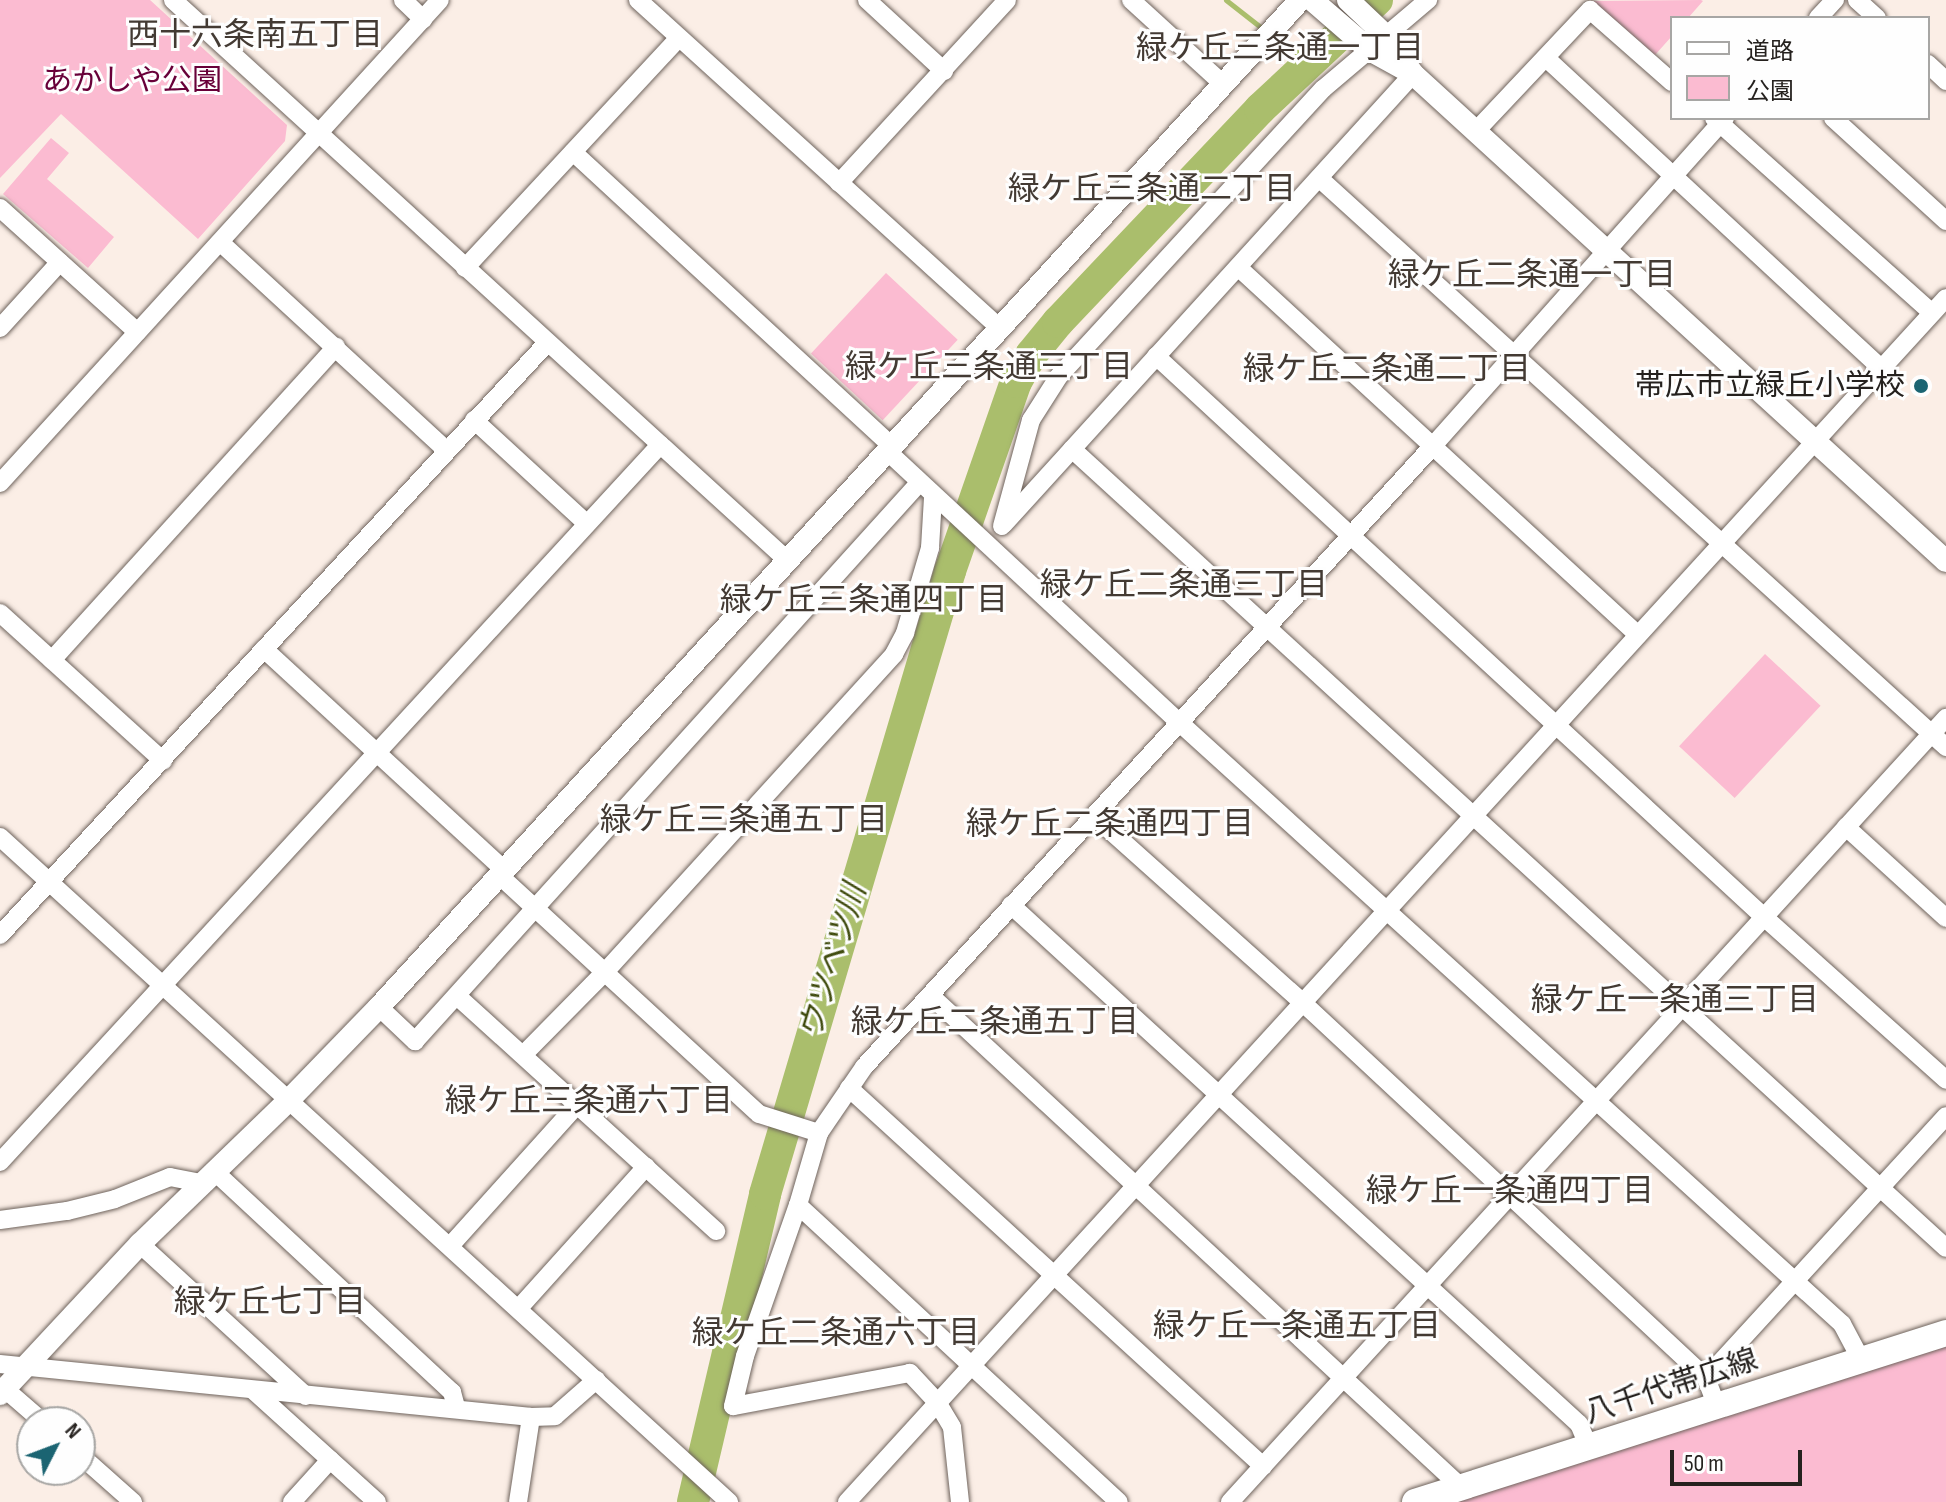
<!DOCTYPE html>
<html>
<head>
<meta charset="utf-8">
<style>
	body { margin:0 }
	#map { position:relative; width:1946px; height:1502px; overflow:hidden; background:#fbeee6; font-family:"Sofia Sans Condensed","Noto Sans JP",sans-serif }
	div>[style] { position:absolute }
	.green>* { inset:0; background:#fbbbd1; transform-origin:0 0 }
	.stream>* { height:5px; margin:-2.5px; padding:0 2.5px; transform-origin:2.5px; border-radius:2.5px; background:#aabe6c }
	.river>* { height:32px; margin:-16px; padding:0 16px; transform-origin:16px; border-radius:16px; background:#aabe6c }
	.roads { filter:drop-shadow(0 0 2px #6e635c) drop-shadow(0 0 2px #6e635c) }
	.minor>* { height:18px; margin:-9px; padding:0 9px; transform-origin:9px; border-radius:9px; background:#fff }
	.tertiary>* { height:22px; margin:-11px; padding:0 11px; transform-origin:11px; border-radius:11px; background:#fff }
	.secondary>* { height:26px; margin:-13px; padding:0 13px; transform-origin:13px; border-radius:13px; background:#fff }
	.dots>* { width:22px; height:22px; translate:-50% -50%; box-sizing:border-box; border:4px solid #fefefe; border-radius:50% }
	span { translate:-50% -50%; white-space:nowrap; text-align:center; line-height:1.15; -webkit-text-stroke:6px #fefefe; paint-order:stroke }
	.park-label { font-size:30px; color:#680039 }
	.poi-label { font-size:30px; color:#25211e }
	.right { translate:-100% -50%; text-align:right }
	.street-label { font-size:30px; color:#25211e }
	.neighbourhood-label { font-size:32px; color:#433a33 }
	.water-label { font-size:32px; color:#404c0f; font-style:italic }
	.legend { position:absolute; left:1670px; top:16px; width:260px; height:104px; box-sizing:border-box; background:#fefefe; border:2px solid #a7a6a4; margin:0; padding:10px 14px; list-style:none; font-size:24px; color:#25211e }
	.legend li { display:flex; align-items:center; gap:16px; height:40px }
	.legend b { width:40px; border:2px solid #a7a6a4 }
	.north { position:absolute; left:16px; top:1406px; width:80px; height:80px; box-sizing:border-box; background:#fefefe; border:2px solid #a7a6a4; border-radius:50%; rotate:48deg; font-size:22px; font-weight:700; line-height:32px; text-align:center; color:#25211e }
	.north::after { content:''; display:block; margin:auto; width:28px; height:36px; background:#1b6472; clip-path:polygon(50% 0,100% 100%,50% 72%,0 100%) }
	.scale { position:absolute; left:1670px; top:1450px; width:132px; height:36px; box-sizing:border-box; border:4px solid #25211e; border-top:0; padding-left:10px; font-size:24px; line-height:28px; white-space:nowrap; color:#25211e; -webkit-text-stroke:6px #fefefe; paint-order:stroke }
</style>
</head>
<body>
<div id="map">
	<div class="green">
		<div style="clip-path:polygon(0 0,150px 0,287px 125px,285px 141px,198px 239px,61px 114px,0 178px)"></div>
		<div style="clip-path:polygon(1593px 1px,1701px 0,1703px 1px,1688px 18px,1672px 18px,1672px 36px,1655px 55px)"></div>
		<div style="clip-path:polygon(51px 138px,69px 153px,47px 179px,114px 237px,88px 268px,3px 194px)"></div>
		<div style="left:886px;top:273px;width:98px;height:110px;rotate:43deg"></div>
		<div style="left:1765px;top:654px;width:76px;height:126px;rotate:43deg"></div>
		<div style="clip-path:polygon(1946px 1341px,1946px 1502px,1437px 1502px)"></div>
	</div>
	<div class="stream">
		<div style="left:1226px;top:0;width:47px;rotate:38.1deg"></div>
		<div style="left:1274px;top:38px;width:16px;rotate:38deg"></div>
		<div style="left:1287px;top:48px;width:29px;rotate:22deg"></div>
	</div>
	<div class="river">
		<div style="left:693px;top:1502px;width:316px;rotate:-76.8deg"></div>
		<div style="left:765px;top:1194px;width:650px;rotate:-73.46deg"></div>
		<div style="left:950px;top:571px;width:200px;rotate:-70.8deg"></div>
		<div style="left:1016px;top:382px;width:31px;rotate:-61deg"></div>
		<div style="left:1031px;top:355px;width:43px;rotate:-50.7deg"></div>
		<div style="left:1058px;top:322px;width:294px;rotate:-46.5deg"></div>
		<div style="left:1260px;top:109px;width:160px;rotate:-43deg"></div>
	</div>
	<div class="roads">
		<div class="minor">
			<div style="left:173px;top:0;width:832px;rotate:42.37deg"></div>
			<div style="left:403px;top:0;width:28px;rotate:44deg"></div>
			<div style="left:638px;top:0;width:488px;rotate:42.2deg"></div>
			<div style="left:867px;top:0;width:105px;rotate:42.7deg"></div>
			<div style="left:1131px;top:0;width:125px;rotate:42.4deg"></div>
			<div style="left:1857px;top:0;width:27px;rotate:42deg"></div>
			<div style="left:1818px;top:18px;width:25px;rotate:-47deg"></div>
			<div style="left:1546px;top:58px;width:458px;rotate:42.8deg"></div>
			<div style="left:1928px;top:64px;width:25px;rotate:43deg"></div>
			<div style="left:1714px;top:118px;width:292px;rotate:41.8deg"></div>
			<div style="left:1833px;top:118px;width:153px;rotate:42.3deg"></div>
			<div style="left:1475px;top:132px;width:168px;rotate:-46.7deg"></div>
			<div style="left:1590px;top:10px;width:109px;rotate:41.3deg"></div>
			<div style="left:573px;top:152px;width:432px;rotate:42.7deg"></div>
			<div style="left:1319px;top:178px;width:847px;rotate:42.22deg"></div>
			<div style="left:839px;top:183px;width:248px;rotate:-47.4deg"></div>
			<div style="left:0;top:208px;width:185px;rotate:42.1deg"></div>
			<div style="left:221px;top:243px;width:306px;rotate:42.6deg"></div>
			<div style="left:465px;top:268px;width:314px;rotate:-47.1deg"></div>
			<div style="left:1239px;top:268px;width:542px;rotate:42.61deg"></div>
			<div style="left:0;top:328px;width:89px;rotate:-47.7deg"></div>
			<div style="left:1156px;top:356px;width:827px;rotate:42.7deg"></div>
			<div style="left:1764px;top:917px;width:244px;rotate:41.8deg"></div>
			<div style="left:474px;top:420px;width:152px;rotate:42.6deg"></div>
			<div style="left:1072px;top:449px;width:1184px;rotate:42.43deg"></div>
			<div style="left:886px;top:450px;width:401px;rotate:42.9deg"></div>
			<div style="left:1180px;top:723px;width:894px;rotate:42.23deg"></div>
			<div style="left:1842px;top:1324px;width:40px;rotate:62deg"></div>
			<div style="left:0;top:483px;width:653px;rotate:-47.67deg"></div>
			<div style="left:1004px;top:524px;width:608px;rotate:-47.73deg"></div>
			<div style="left:1002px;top:526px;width:110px;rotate:-74.7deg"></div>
			<div style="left:1031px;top:420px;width:52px;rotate:-57.5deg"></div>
			<div style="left:1059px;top:376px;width:390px;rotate:-47.4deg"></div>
			<div style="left:1323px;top:89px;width:138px;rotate:-40.3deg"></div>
			<div style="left:0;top:613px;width:220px;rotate:42.2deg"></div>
			<div style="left:264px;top:649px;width:326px;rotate:42.6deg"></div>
			<div style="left:52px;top:660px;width:423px;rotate:-47.8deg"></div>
			<div style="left:1094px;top:816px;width:279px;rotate:41.8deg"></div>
			<div style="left:1302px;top:1002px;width:552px;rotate:42.94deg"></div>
			<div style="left:1706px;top:1378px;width:30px;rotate:69deg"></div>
			<div style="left:1846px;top:827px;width:135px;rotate:42.3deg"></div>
			<div style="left:0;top:837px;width:987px;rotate:42.37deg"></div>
			<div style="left:499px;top:875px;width:353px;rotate:42.6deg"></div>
			<div style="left:759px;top:1114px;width:63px;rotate:17.6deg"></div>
			<div style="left:1011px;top:905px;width:769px;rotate:42.42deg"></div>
			<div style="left:1579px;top:1424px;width:25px;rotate:67deg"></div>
			<div style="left:0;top:935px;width:806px;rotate:-47.26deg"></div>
			<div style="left:930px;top:995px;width:724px;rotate:42.82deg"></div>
			<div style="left:457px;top:996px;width:350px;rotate:42.2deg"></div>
			<div style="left:379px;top:1007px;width:50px;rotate:43.4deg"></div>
			<div style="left:415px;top:1041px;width:752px;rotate:-47.91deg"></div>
			<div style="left:524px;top:1054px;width:115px;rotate:-45.4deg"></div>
			<div style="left:605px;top:972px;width:430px;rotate:-47.7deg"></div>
			<div style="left:894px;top:654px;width:24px;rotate:-62deg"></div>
			<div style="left:905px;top:633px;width:89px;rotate:-73.6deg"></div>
			<div style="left:930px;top:548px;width:51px;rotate:-86.6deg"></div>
			<div style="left:849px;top:1088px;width:561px;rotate:42.4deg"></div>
			<div style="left:0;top:1162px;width:975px;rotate:-47.37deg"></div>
			<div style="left:214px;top:1171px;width:325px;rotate:42.9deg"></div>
			<div style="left:452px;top:1392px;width:16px;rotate:75deg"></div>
			<div style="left:798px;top:1205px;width:437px;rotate:42.8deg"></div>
			<div style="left:0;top:1220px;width:68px;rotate:-7.7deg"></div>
			<div style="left:67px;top:1211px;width:49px;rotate:-14deg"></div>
			<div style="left:115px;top:1199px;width:59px;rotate:-21.8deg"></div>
			<div style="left:170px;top:1177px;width:33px;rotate:11deg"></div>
			<div style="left:140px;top:1244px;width:225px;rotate:42.5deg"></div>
			<div style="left:450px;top:1246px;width:191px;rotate:-48deg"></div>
			<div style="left:519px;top:1308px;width:190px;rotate:-48deg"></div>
			<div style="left:0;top:1364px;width:534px;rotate:5.7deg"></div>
			<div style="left:531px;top:1417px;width:24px;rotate:-2deg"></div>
			<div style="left:555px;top:1416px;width:55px;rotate:-41.3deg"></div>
			<div style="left:1706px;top:1378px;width:355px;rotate:-47.5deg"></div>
			<div style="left:5px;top:1389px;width:50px;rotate:41deg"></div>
			<div style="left:253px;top:1390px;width:167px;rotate:42.1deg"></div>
			<div style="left:80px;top:1455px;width:71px;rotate:41.6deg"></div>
			<div style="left:292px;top:1502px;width:57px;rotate:-47.9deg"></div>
			<div style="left:518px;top:1502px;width:86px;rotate:-81.3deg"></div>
			<div style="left:847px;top:1502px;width:1630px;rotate:-47.61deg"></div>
			<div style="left:960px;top:1502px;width:75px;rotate:-96.1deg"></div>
			<div style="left:952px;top:1427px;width:29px;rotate:-121deg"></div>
			<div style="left:937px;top:1402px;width:40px;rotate:-133deg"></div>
			<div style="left:910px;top:1373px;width:180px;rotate:169.4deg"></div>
			<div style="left:733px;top:1406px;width:51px;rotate:-76.5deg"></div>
			<div style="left:745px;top:1356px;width:160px;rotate:-70.7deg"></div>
			<div style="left:798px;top:1205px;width:75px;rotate:-73.7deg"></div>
			<div style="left:819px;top:1133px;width:80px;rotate:-55.7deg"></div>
			<div style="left:864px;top:1067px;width:839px;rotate:-47.51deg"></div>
			<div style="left:1431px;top:448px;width:442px;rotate:-48.3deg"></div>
			<div style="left:1230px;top:1502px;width:1062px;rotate:-47.6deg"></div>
		</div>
		<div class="tertiary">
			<div style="left:1312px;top:0;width:77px;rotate:40.8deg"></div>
			<div style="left:1370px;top:50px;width:43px;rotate:28.9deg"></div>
			<div style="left:1348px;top:0;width:52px;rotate:43.5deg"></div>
			<div style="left:1386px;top:36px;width:47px;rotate:54.6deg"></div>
			<div style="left:1413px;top:74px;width:722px;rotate:42.42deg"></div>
			<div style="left:0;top:1394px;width:205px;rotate:-47deg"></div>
			<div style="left:140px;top:1244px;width:206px;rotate:-44deg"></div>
			<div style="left:288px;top:1101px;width:131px;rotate:-45.9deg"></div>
			<div style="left:379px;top:1007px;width:1365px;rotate:-47.55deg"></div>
		</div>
		<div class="secondary">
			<div style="left:1415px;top:1502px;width:557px;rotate:-17.65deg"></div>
		</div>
	</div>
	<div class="dots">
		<div style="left:1921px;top:386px;background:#1b6472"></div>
	</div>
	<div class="park-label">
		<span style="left:132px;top:81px">あかしや公園</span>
	</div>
	<div class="poi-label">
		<span class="right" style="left:1905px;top:386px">帯広市立緑丘小学校</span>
	</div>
	<div class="street-label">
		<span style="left:1671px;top:1387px;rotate:-18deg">八千代帯広線</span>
	</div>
	<div class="neighbourhood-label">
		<span style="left:255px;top:36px">西十六条南五丁目</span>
		<span style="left:1280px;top:49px">緑ケ丘三条通一丁目</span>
		<span style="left:1152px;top:190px">緑ケ丘三条通二丁目</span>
		<span style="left:1532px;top:276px">緑ケ丘二条通一丁目</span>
		<span style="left:989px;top:368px">緑ケ丘三条通三丁目</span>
		<span style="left:1387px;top:370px">緑ケ丘二条通二丁目</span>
		<span style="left:1184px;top:586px">緑ケ丘二条通三丁目</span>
		<span style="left:864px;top:601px">緑ケ丘三条通四丁目</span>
		<span style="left:744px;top:821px">緑ケ丘三条通五丁目</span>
		<span style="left:1110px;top:825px">緑ケ丘二条通四丁目</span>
		<span style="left:1675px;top:1001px">緑ケ丘一条通三丁目</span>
		<span style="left:995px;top:1023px">緑ケ丘二条通五丁目</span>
		<span style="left:589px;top:1102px">緑ケ丘三条通六丁目</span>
		<span style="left:1510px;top:1192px">緑ケ丘一条通四丁目</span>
		<span style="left:270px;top:1303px">緑ケ丘七丁目</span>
		<span style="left:1297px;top:1327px">緑ケ丘一条通五丁目</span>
		<span style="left:836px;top:1334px">緑ケ丘二条通六丁目</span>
	</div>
	<div class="water-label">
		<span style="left:834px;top:962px;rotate:-73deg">ウツベツ川</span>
	</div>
	<ul class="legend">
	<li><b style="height:10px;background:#fff"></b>道路</li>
	<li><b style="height:22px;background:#fbbbd1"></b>公園</li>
	</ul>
	<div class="north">N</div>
	<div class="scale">50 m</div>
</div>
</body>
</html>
